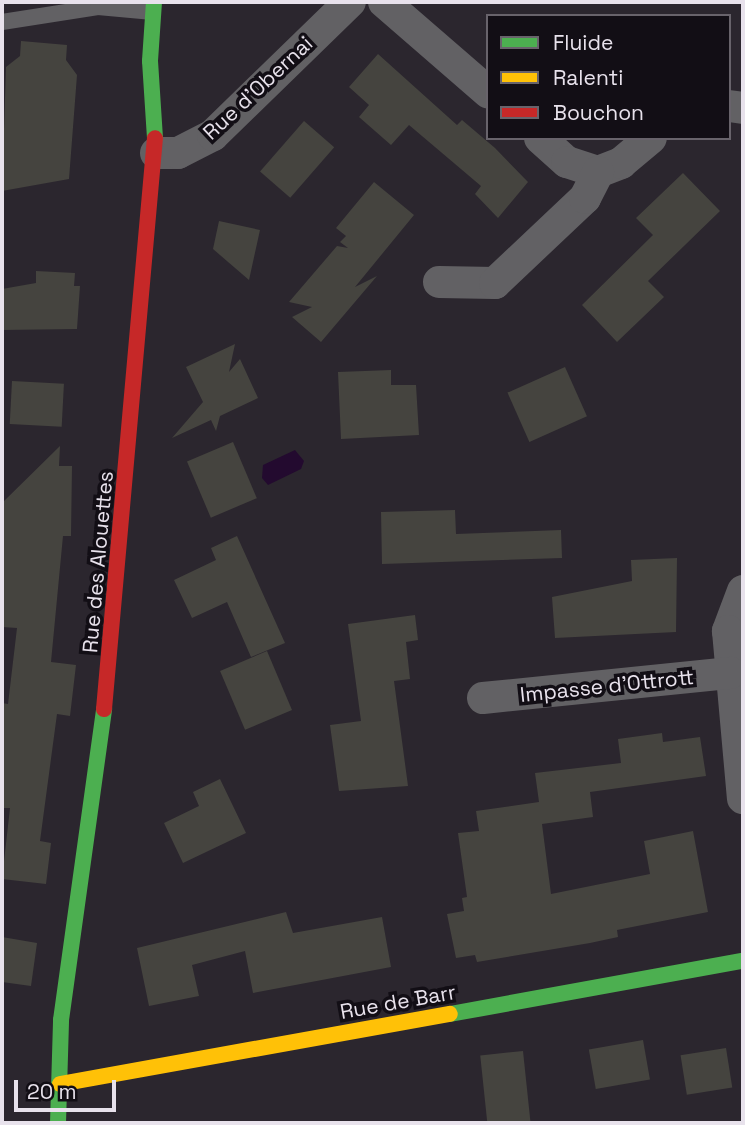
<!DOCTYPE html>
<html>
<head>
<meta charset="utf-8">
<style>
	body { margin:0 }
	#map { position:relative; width:745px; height:1125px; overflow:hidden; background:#2b262e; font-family:"Space Grotesk",sans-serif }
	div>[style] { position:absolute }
	.water>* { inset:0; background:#230a2f }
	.building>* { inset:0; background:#45443f; transform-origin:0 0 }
	.lane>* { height:16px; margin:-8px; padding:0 8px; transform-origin:8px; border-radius:8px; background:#626164 }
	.street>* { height:32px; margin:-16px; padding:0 16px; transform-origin:16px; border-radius:16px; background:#626164 }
	.fast>* { height:16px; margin:-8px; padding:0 8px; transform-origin:8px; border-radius:8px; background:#4caf50 }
	.slow>* { height:16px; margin:-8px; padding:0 8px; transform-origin:8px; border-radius:8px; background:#ffc107 }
	.jam>* { height:16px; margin:-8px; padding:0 8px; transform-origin:8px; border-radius:8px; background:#c62828 }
	span { translate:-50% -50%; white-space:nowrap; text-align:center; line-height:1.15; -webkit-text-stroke:7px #120e15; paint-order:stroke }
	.street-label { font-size:21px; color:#e8e2ec }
	.frame { position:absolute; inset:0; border:4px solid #e8e2ec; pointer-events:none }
	.legend { position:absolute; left:486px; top:14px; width:245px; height:126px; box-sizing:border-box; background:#120e15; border:2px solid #68636b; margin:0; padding:9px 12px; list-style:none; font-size:21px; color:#e8e2ec }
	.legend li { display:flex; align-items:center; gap:14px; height:35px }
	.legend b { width:35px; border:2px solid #68636b }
	.scale { position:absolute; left:14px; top:1080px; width:102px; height:32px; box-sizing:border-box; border:4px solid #e8e2ec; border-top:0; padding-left:9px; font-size:21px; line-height:24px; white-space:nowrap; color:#e8e2ec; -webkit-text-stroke:5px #120e15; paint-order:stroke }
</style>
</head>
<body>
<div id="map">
	<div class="water">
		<div style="clip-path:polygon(295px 450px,304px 461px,301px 469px,268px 485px,262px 478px,263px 465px)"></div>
	</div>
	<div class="building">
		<div style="clip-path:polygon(21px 41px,67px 45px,66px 60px,77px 75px,69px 179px,2px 191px,6px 67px,20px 56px)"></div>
		<div style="clip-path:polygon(378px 54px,457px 125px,462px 120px,495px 148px,528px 182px,498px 218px,475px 194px,481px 186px,409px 125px,391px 145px,359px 117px,369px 105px,349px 87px)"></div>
		<div style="left:304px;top:121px;width:40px;height:67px;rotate:41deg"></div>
		<div style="clip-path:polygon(683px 173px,720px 211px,648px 281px,664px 297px,617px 342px,582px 305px,653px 235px,636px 218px)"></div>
		<div style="clip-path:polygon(374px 182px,414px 215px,355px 287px,377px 276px,321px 342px,292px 317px,312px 307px,289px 302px,337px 246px,348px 248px,340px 242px,346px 236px,336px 228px)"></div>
		<div style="clip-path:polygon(219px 221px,260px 230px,249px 280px,213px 249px)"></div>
		<div style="clip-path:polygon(36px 271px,75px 273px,74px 286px,80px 286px,77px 329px,2px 330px,2px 289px,36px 283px)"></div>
		<div style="clip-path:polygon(235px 344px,229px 372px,240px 359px,258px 398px,220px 416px,216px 431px,211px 420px,172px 438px,203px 402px,186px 367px)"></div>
		<div style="left:565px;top:367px;width:54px;height:63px;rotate:66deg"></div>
		<div style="clip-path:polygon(391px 370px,391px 385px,416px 385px,419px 435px,341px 439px,338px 372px)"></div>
		<div style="left:12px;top:381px;width:52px;height:43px;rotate:3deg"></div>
		<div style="left:233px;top:442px;width:61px;height:50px;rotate:67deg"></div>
		<div style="clip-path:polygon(60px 446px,59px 466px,72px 466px,71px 536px,63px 536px,51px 662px,76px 665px,70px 716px,57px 714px,40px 841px,51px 843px,46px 884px,2px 879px,10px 808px,2px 808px,2px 703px,8px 704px,17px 628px,2px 627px,2px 503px)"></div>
		<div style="clip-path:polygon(455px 510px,456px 534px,561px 530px,562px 558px,382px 564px,381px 512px)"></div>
		<div style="clip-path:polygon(237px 536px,285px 643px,251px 657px,227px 602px,192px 618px,174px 580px,216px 560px,211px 548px)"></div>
		<div style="clip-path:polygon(677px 558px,676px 632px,555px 638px,552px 597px,632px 581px,631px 560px)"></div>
		<div style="clip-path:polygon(415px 615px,418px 640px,406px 642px,410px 679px,394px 681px,408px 786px,339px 791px,330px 725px,361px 721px,348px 624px)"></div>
		<div style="left:267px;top:651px;width:64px;height:51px;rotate:67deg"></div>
		<div style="clip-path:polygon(662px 733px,663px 742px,700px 737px,706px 776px,590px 792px,593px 817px,542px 824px,551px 894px,650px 874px,644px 841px,693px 831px,708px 912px,617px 930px,618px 937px,590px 943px,477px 962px,475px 955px,456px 958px,447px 914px,464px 911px,462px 898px,467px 897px,458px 833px,479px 831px,476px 811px,539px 802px,535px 773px,621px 763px,618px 739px)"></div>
		<div style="clip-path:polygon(220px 779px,246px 833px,183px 863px,164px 823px,199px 806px,193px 792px)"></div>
		<div style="clip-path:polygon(286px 912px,293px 933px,382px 917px,391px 967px,253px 993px,245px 951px,192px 965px,199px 996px,149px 1006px,137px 948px)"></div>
		<div style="clip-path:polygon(2px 937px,37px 943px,31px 986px,2px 982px)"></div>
		<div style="left:643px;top:1040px;width:40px;height:55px;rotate:80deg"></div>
		<div style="left:726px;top:1048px;width:40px;height:46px;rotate:81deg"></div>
		<div style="left:523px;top:1051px;width:72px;height:43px;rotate:84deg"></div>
	</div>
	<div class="lane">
		<div style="left:2px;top:22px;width:97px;rotate:-8.9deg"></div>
		<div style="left:98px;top:7px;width:55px;rotate:5.2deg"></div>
	</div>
	<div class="street">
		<div style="left:384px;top:2px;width:138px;rotate:40.9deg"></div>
		<div style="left:729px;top:106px;width:14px;rotate:8deg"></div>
		<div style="left:540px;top:138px;width:36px;rotate:42deg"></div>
		<div style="left:567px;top:162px;width:33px;rotate:18deg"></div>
		<div style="left:598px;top:172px;width:25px;rotate:-21deg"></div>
		<div style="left:621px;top:163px;width:39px;rotate:-40deg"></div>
		<div style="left:156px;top:153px;width:22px"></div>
		<div style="left:178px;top:153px;width:39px;rotate:-27deg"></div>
		<div style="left:213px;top:135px;width:191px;rotate:-44.2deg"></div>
		<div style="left:439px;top:282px;width:56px;rotate:1deg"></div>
		<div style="left:495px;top:283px;width:124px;rotate:-43.4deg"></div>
		<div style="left:585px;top:198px;width:29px;rotate:-63deg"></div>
		<div style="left:743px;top:591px;width:43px;rotate:110.6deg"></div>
		<div style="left:728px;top:631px;width:168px;rotate:84.9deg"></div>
		<div style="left:483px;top:698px;width:249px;rotate:-5.8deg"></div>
	</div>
	<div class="fast">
		<div style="left:154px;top:2px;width:59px;rotate:93.9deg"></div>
		<div style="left:150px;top:61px;width:77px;rotate:86.3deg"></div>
		<div style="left:450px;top:1014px;width:298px;rotate:-10.3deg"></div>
		<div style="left:58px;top:1123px;width:103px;rotate:-88.3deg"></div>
		<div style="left:61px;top:1020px;width:314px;rotate:-82.1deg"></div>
	</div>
	<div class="slow">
		<div style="left:60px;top:1084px;width:396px;rotate:-10.2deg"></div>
	</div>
	<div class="jam">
		<div style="left:104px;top:709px;width:573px;rotate:-84.9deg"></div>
	</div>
	<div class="street-label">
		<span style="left:258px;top:88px;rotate:-43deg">Rue d'Obernai</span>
		<span style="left:98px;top:562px;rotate:-85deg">Rue des Alouettes</span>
		<span style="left:607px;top:686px;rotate:-6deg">Impasse d'Ottrott</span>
		<span style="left:398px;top:1002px;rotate:-10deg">Rue de Barr</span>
	</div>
	<div class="frame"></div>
	<ul class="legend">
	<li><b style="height:9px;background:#4caf50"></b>Fluide</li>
	<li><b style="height:9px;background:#ffc107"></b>Ralenti</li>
	<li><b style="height:9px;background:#c62828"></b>Bouchon</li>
	</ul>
	<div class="scale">20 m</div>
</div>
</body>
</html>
